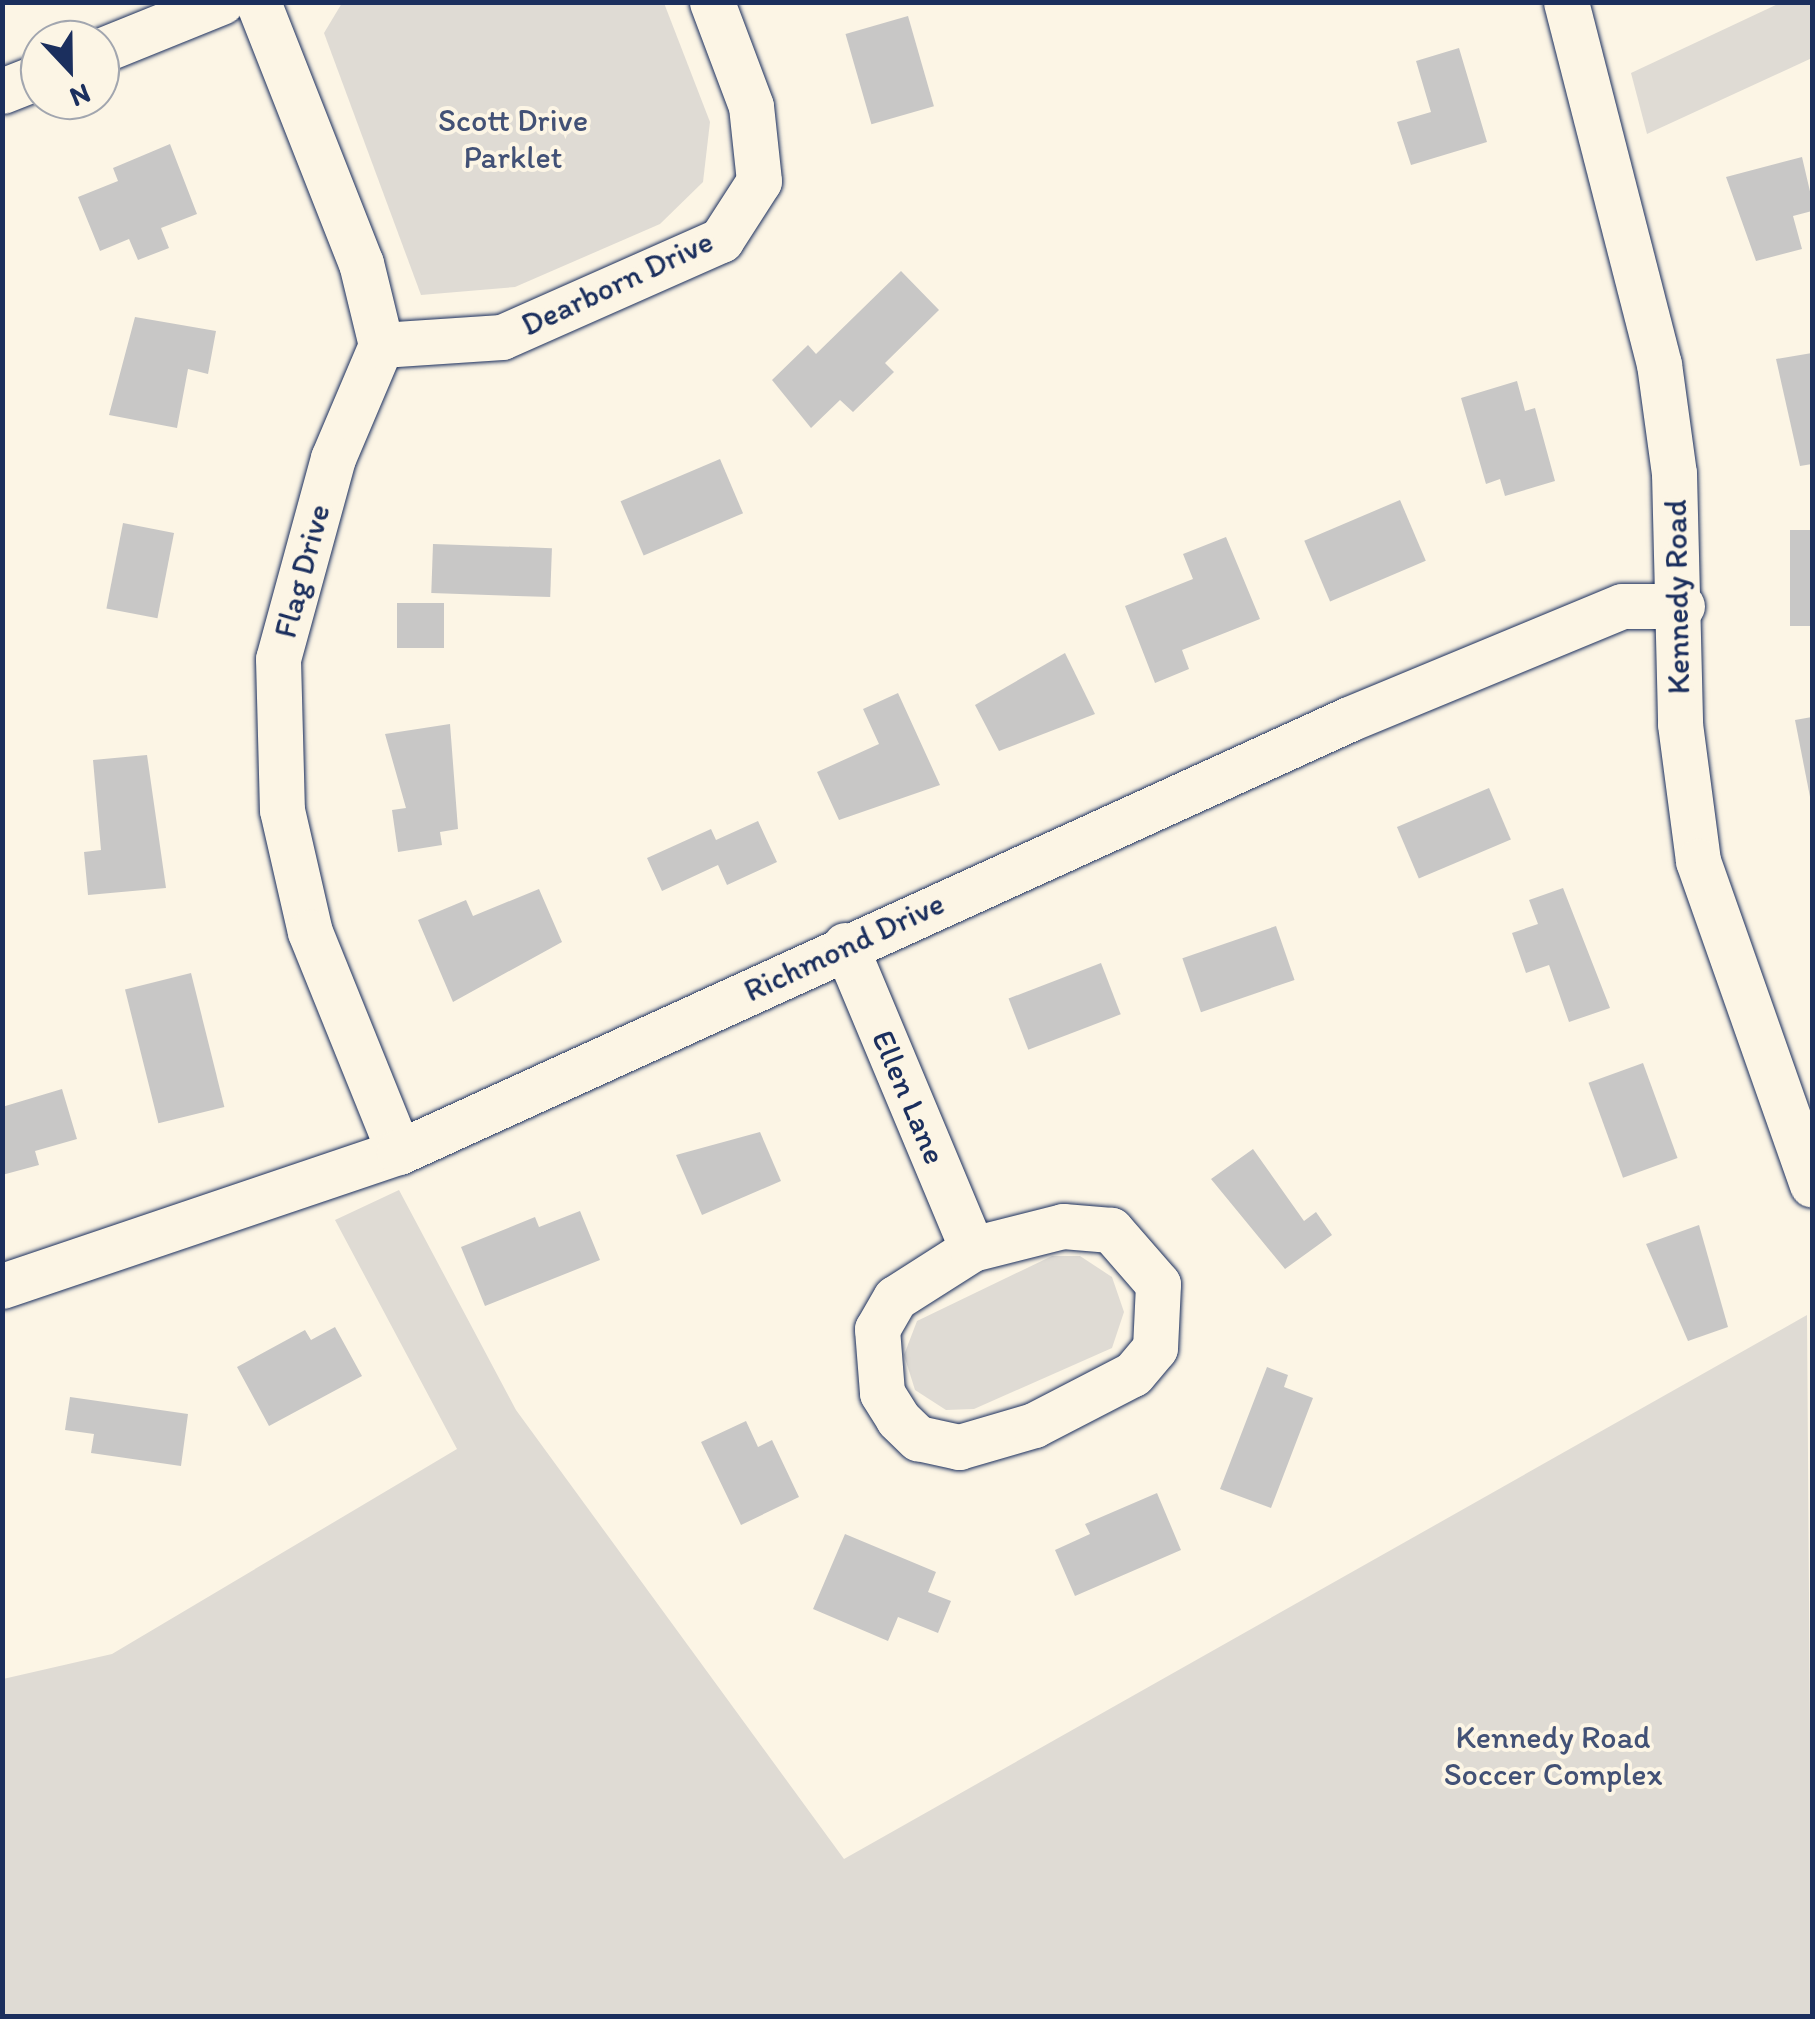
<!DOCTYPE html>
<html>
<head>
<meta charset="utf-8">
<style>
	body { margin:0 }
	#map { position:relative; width:1815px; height:2019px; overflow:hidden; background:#fcf5e5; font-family:Itim,sans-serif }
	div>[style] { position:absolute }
	.green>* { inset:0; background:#dfdbd4 }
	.building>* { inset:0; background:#c8c7c6; transform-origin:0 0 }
	.roads { filter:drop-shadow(0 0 2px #1b2f5e) drop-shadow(0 0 2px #1b2f5e) }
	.minor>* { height:45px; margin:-22.5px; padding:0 22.5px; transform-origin:22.5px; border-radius:22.5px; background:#fcf5e5 }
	span { translate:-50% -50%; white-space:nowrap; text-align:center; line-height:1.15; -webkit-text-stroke:8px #fcf5e5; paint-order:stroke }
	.park-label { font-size:32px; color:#425176 }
	.street-label { font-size:32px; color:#1b2f5e }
	.frame { position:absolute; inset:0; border:5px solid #1b2f5e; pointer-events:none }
	.north { position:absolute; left:20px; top:20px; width:100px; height:100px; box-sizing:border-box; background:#fcf5e5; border:2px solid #a2a6af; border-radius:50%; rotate:158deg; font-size:28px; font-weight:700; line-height:40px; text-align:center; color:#1b2f5e }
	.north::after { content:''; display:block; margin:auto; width:35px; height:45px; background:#1b2f5e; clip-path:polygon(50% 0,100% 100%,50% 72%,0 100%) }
</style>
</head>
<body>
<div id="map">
	<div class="green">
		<div style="clip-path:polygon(342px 3px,664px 3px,710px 122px,703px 182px,660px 224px,515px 287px,421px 295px,324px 33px)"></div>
		<div style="clip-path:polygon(1780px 3px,1812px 3px,1812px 58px,1647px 134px,1631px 73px)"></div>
		<div style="clip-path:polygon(399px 1190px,516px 1410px,844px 1859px,1807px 1315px,1812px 2016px,3px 2016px,3px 1679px,112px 1654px,457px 1449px,335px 1220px)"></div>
		<div style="clip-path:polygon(1052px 1256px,1080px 1256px,1112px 1277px,1124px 1312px,1112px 1348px,974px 1409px,946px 1410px,915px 1390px,904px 1355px,917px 1321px)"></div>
	</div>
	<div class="building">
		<div style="left:908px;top:16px;width:94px;height:65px;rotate:74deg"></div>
		<div style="clip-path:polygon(1459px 48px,1487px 142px,1411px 165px,1397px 122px,1431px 112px,1416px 61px)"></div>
		<div style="clip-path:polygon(170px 144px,197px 214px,161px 228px,169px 248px,138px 260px,129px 239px,100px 251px,78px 197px,118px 181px,113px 168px)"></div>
		<div style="clip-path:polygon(1802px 157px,1812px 200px,1812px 211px,1793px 216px,1802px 249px,1756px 261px,1726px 177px)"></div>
		<div style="clip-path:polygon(901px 271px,939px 310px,885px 363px,894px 372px,853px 412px,840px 400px,811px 428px,772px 380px,808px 345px,816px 354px)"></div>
		<div style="clip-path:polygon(135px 317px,216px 331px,208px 374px,188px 369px,177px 428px,109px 415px)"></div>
		<div style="clip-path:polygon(1812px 353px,1812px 464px,1800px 466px,1776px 359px)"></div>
		<div style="clip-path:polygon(1517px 381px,1525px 411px,1535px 408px,1555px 481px,1505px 496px,1500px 479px,1486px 484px,1461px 398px)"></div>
		<div style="left:720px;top:459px;width:59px;height:108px;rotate:67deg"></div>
		<div style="left:1400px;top:500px;width:66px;height:104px;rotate:67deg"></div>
		<div style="left:123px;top:523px;width:52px;height:87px;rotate:11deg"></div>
		<div style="left:1790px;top:530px;width:22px;height:96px"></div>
		<div style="clip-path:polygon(1226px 537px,1260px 619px,1182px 650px,1189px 669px,1155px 683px,1125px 606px,1193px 579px,1183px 554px)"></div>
		<div style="left:433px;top:544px;width:119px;height:49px;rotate:2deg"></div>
		<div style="left:397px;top:603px;width:47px;height:45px"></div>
		<div style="clip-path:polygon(1065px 653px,1095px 714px,999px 751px,975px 705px)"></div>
		<div style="clip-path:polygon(898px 693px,940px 785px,839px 820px,817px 772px,879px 744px,863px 709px)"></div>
		<div style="clip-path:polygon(1812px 717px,1812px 802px,1811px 802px,1795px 720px)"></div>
		<div style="clip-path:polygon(450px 724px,458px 829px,440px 832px,442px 845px,398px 852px,392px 810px,406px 808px,385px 734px)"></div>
		<div style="clip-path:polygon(147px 755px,166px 888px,88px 895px,84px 852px,101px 850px,93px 760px)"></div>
		<div style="left:1489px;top:788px;width:56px;height:100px;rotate:67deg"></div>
		<div style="clip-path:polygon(758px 821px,777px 862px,727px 885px,718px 865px,662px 891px,647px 858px,711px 829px,716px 840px)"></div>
		<div style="clip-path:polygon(1563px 888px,1610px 1008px,1569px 1022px,1549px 965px,1526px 973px,1512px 933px,1538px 924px,1529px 900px)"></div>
		<div style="clip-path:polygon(539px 889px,562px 942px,453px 1002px,418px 920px,466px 900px,473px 916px)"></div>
		<div style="left:1276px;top:926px;width:57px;height:99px;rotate:71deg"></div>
		<div style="left:1101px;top:963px;width:55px;height:99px;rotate:69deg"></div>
		<div style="left:191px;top:973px;width:138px;height:68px;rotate:76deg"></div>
		<div style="left:1643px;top:1063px;width:101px;height:58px;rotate:70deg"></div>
		<div style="clip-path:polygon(62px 1089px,77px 1139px,35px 1151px,39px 1165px,2px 1175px,2px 1107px)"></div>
		<div style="clip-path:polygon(760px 1132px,781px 1181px,702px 1215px,676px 1155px)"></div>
		<div style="clip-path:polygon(1253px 1149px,1304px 1221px,1316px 1212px,1332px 1235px,1285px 1269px,1211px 1179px)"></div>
		<div style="clip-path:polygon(580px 1211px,600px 1260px,485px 1306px,461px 1247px,535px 1217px,539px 1227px)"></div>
		<div style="clip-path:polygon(1699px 1225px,1728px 1327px,1688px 1341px,1646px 1244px)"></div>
		<div style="clip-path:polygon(335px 1327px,362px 1376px,269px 1426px,237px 1367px,305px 1330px,311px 1340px)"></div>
		<div style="clip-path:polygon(1267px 1367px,1288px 1375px,1284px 1387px,1313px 1398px,1271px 1508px,1220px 1489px)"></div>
		<div style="clip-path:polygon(70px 1397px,188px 1414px,181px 1466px,91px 1453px,94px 1434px,65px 1430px)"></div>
		<div style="clip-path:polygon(746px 1421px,758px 1447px,772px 1440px,799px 1497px,741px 1525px,701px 1442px)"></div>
		<div style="clip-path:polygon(1157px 1493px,1181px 1550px,1075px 1596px,1055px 1550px,1090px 1534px,1085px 1524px)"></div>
		<div style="clip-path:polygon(845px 1534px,936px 1572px,928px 1592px,951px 1601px,938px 1633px,898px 1617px,888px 1641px,813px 1609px)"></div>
	</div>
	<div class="roads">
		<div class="minor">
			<div style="left:258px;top:2px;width:281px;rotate:68.5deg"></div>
			<div style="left:361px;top:263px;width:84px;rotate:76.3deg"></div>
			<div style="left:381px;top:345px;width:123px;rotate:113deg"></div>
			<div style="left:333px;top:458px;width:208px;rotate:105.3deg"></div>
			<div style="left:278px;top:659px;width:151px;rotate:88.5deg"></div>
			<div style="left:282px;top:810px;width:125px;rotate:77.1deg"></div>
			<div style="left:310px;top:932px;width:237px;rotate:68deg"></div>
			<div style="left:1566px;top:2px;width:374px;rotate:75.6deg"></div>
			<div style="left:1659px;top:364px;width:110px;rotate:82.2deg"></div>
			<div style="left:1674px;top:473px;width:251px;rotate:88.6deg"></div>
			<div style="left:1680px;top:724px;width:138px;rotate:82.5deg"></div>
			<div style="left:1698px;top:861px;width:343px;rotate:70.6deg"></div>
			<div style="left:100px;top:51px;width:131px;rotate:-22deg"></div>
			<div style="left:2px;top:91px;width:41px;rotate:-21.5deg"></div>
			<div style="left:381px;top:345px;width:121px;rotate:-3.8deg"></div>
			<div style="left:502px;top:337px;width:240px;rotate:-23.9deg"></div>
			<div style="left:721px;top:240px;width:70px;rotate:-57.2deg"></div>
			<div style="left:759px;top:181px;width:75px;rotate:-96.1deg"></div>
			<div style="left:751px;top:106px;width:111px;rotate:-110.6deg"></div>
			<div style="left:845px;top:945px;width:329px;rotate:67.3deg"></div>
			<div style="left:972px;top:1249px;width:91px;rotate:147.5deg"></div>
			<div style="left:895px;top:1298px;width:36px;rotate:120deg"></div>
			<div style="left:877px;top:1329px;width:64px;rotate:85.5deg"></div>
			<div style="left:882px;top:1393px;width:31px;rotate:58deg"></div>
			<div style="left:898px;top:1419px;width:28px;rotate:44deg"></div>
			<div style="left:918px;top:1438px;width:42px;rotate:12.4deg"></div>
			<div style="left:959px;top:1447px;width:78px;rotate:-16.3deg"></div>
			<div style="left:1034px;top:1425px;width:111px;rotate:-27.3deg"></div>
			<div style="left:1133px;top:1374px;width:34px;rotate:-50deg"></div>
			<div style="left:1155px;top:1348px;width:64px;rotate:-87.3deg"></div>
			<div style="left:1158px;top:1284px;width:72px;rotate:-131deg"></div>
			<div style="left:1111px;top:1230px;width:48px;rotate:-175.2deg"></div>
			<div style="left:1063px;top:1226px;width:94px;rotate:165.8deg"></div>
			<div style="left:2px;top:1286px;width:419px;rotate:-18.7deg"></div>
			<div style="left:399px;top:1152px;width:1044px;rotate:-24.5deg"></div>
			<div style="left:1349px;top:719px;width:295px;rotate:-22.5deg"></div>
			<div style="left:1622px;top:606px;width:60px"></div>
		</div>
	</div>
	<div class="park-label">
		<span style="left:513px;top:139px">Scott Drive<br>Parklet</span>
		<span style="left:1553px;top:1756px">Kennedy Road<br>Soccer Complex</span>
	</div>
	<div class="street-label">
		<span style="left:617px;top:283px;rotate:-25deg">Dearborn Drive</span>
		<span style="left:302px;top:571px;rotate:-75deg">Flag Drive</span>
		<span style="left:1677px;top:597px;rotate:-91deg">Kennedy Road</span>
		<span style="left:844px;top:947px;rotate:-25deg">Richmond Drive</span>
		<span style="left:909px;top:1097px;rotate:67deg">Ellen Lane</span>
	</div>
	<div class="frame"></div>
	<div class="north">N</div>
</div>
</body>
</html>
